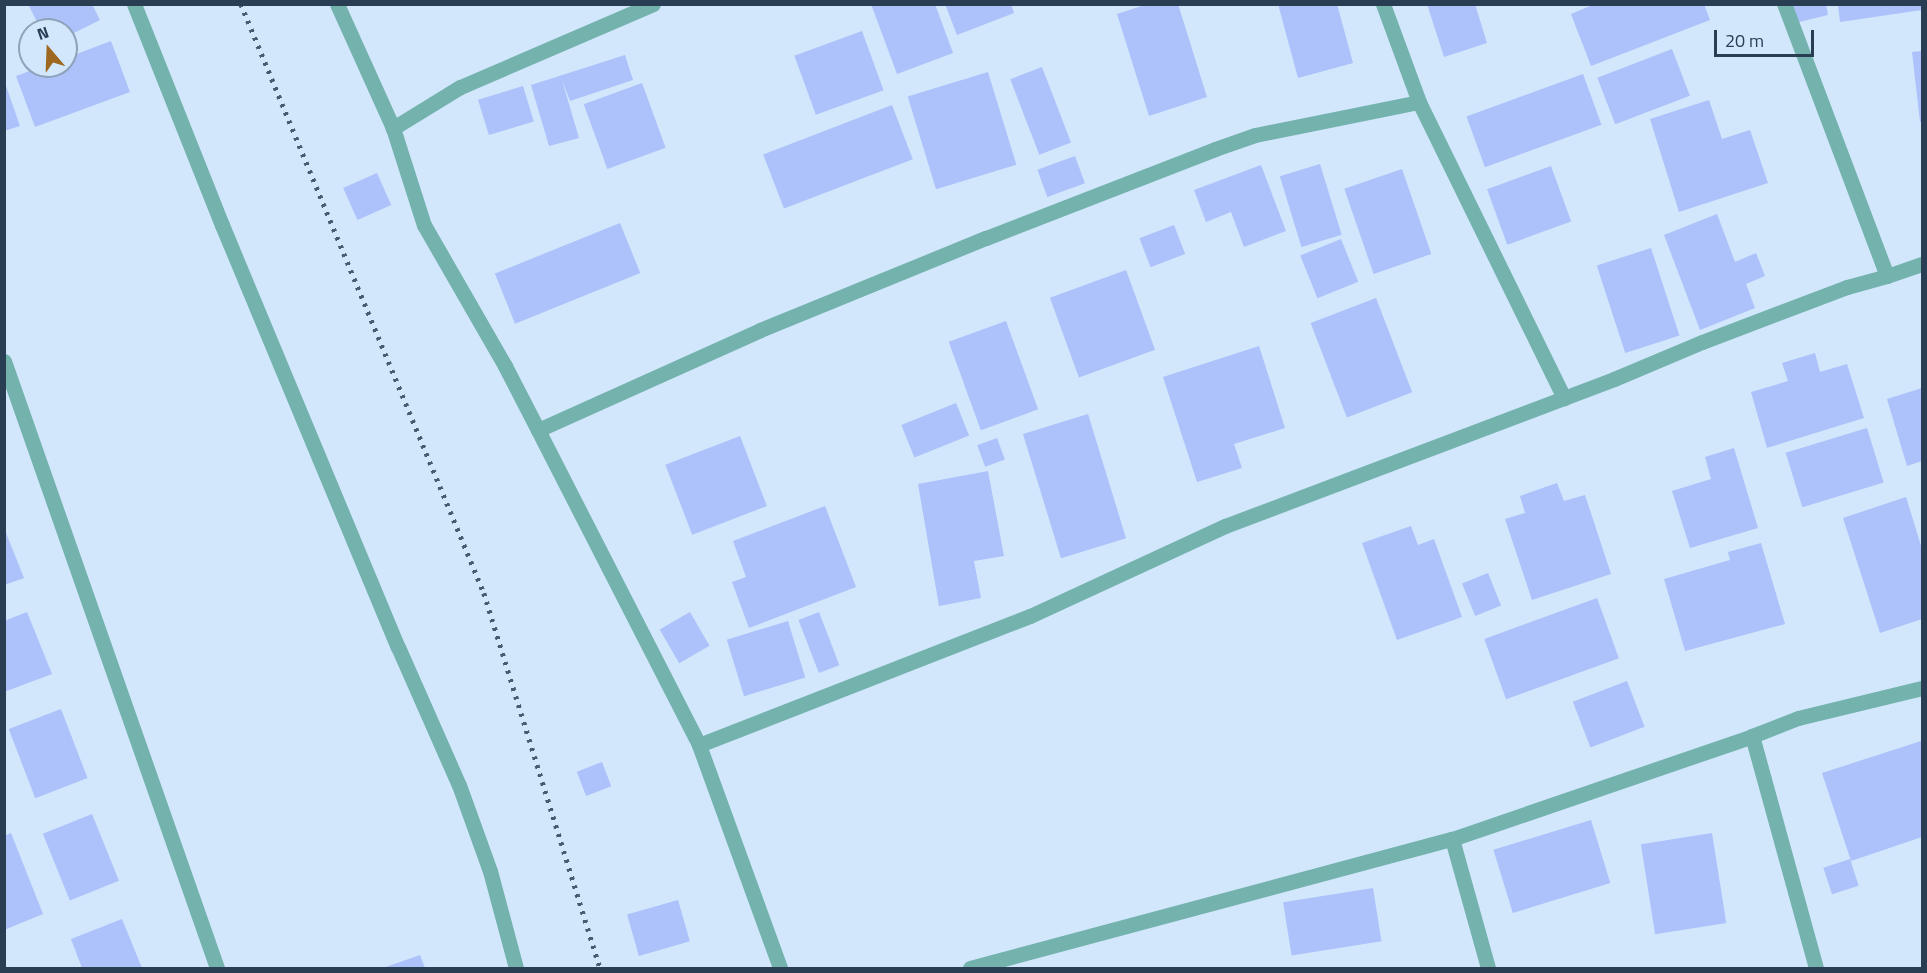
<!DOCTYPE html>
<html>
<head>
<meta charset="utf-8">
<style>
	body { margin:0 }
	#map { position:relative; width:1927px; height:973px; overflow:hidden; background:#d2e7fc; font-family:"Titillium Web",sans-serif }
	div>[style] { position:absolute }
	.building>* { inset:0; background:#adc1fb; transform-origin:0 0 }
	.street>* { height:15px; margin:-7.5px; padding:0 7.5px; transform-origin:7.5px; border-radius:7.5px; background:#73b2ad }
	.rail>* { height:4.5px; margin-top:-2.25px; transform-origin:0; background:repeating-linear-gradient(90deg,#475c71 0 3px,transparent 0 9px) }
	span { translate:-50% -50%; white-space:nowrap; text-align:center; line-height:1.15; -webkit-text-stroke:4.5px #d2e7fc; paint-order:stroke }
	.frame { position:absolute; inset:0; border:6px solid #293e53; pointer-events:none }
	.north { position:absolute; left:18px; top:18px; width:60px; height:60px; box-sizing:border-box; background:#d2e7fc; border:2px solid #8ea3b8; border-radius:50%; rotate:341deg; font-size:16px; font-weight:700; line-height:24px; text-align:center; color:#293e53 }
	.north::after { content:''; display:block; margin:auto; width:21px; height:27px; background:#9e6821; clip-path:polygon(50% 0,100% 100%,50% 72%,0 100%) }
	.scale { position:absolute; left:1714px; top:30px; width:100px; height:27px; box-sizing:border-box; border:3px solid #293e53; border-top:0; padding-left:8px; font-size:18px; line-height:21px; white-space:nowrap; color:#293e53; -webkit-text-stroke:4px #d2e7fc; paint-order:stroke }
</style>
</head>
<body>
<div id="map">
	<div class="building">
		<div style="clip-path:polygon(28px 4px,92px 4px,100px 20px,66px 37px,66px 30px,41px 30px)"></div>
		<div style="clip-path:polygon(871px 4px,935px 4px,953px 53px,897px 74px)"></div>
		<div style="clip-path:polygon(945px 4px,1011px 4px,1014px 13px,957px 35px)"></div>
		<div style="clip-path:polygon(1148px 4px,1178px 4px,1207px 97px,1149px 116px,1117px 14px)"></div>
		<div style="clip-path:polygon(1278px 4px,1337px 4px,1353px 63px,1298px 78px)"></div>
		<div style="clip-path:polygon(1427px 4px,1475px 4px,1487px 43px,1444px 57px)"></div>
		<div style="clip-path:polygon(1595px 4px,1704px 4px,1710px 20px,1591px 66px,1571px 14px)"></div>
		<div style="clip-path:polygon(1791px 4px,1826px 4px,1828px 15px,1795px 23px)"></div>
		<div style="clip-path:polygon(1838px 5px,1922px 5px,1922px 10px,1840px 22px)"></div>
		<div style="left:862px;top:31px;width:63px;height:72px;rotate:70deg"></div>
		<div style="clip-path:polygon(111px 41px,130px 92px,35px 127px,16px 76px,43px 66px,66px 66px,66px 58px)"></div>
		<div style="left:1672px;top:49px;width:50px;height:80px;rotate:69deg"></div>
		<div style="clip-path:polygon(1922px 51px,1922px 122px,1920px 122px,1912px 52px)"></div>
		<div style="clip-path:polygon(625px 55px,633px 80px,570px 101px,562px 80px,579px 138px,549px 146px,531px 85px)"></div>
		<div style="left:1042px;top:67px;width:81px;height:34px;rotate:69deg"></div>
		<div style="left:988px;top:72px;width:97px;height:84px;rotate:73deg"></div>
		<div style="left:1583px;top:74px;width:54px;height:124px;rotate:70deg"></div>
		<div style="clip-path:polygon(4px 80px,20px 126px,4px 131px)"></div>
		<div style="left:642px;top:83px;width:69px;height:62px;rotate:70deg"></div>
		<div style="left:523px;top:86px;width:37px;height:47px;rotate:73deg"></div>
		<div style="clip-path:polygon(1709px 100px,1722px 139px,1750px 130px,1768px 183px,1679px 212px,1650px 119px)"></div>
		<div style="left:892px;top:105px;width:58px;height:138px;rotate:69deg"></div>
		<div style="left:1075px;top:156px;width:29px;height:40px;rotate:70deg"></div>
		<div style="left:1320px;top:164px;width:74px;height:42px;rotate:73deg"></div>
		<div style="clip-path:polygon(1261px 165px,1286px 231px,1244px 247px,1231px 212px,1206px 222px,1194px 190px)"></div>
		<div style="left:1551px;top:166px;width:59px;height:68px;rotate:70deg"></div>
		<div style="left:1402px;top:169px;width:90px;height:61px;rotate:71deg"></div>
		<div style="left:377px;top:173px;width:35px;height:37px;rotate:66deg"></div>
		<div style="clip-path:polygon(1717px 214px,1735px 262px,1756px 253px,1765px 276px,1746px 284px,1755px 308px,1700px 330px,1664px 235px)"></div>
		<div style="left:620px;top:223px;width:54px;height:135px;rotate:68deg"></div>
		<div style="left:1174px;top:225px;width:31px;height:37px;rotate:69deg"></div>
		<div style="left:1341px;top:239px;width:46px;height:44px;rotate:68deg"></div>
		<div style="left:1651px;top:248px;width:92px;height:57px;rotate:72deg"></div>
		<div style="left:1126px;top:270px;width:85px;height:81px;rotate:70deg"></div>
		<div style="left:1376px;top:298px;width:101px;height:70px;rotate:69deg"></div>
		<div style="left:1006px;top:321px;width:94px;height:61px;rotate:70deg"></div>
		<div style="clip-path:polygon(1259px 346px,1285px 428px,1234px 444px,1242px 468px,1197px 482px,1163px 377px)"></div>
		<div style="clip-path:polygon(1815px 353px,1820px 372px,1847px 364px,1864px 418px,1767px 448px,1751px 392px,1788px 381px,1782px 363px)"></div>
		<div style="clip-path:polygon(1922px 388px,1922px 461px,1907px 466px,1887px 399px)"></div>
		<div style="left:956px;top:403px;width:35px;height:59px;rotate:68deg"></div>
		<div style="left:1088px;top:414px;width:130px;height:68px;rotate:73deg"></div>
		<div style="left:1867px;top:428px;width:57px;height:85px;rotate:73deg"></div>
		<div style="left:740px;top:436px;width:75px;height:80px;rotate:69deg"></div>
		<div style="left:997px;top:438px;width:23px;height:21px;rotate:70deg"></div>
		<div style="clip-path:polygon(1734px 448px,1758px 528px,1690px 548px,1672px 491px,1711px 479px,1705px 457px)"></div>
		<div style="clip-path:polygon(988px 471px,1004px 556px,974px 561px,981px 598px,939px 606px,918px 484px)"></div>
		<div style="clip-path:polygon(1557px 483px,1564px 501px,1585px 495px,1611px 574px,1532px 600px,1505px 519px,1525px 513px,1520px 496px)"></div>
		<div style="clip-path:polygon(1906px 497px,1922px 549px,1922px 619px,1880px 633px,1843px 518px)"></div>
		<div style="clip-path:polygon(825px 506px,856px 587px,749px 628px,732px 582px,746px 577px,733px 541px)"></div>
		<div style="clip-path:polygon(1411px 526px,1418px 545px,1434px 539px,1462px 617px,1397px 640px,1362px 543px)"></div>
		<div style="clip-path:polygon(4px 528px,24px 578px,4px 585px)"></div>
		<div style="clip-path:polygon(1761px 543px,1785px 624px,1685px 651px,1664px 579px,1730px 560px,1728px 552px)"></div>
		<div style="left:1488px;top:573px;width:35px;height:28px;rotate:68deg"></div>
		<div style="left:1597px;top:598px;width:64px;height:120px;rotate:70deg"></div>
		<div style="clip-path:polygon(27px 612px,52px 674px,4px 692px,4px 621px)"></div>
		<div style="left:690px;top:612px;width:39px;height:35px;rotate:60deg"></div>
		<div style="left:819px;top:612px;width:57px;height:22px;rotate:69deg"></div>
		<div style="left:788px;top:621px;width:59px;height:64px;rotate:73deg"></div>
		<div style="left:1627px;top:681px;width:49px;height:58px;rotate:69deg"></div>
		<div style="left:61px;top:709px;width:74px;height:56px;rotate:69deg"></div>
		<div style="clip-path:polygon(1921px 741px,1922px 837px,1851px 861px,1822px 773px)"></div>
		<div style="left:602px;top:762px;width:26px;height:27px;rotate:69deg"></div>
		<div style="left:92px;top:814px;width:72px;height:53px;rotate:68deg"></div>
		<div style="left:1591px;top:820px;width:66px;height:102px;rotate:73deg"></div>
		<div style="clip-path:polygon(11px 833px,43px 914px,4px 930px,4px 836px)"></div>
		<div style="left:1712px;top:833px;width:91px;height:72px;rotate:81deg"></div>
		<div style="left:1850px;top:859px;width:28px;height:28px;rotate:72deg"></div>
		<div style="left:1373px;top:888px;width:54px;height:91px;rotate:81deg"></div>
		<div style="left:678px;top:900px;width:43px;height:53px;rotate:74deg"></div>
		<div style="clip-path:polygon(122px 919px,142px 968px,82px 968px,71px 939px)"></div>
		<div style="clip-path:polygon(420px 955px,425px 968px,383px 968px)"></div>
	</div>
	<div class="street">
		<div style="left:134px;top:4px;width:238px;rotate:68.3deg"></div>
		<div style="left:222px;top:225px;width:457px;rotate:67.4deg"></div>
		<div style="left:398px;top:647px;width:151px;rotate:66.2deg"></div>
		<div style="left:459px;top:785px;width:91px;rotate:70.2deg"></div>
		<div style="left:490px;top:871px;width:100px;rotate:75deg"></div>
		<div style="left:337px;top:4px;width:136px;rotate:65.7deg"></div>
		<div style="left:653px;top:4px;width:210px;rotate:156.7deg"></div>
		<div style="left:460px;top:87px;width:79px;rotate:148.5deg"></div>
		<div style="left:393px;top:128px;width:102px;rotate:72.3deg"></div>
		<div style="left:424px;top:225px;width:163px;rotate:60.1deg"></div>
		<div style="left:505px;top:366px;width:72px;rotate:62.7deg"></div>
		<div style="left:538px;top:430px;width:243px;rotate:-24.2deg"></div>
		<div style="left:760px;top:330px;width:244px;rotate:-22.2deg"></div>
		<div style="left:986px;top:238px;width:246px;rotate:-21.2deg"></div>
		<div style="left:1215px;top:149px;width:42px;rotate:-19.3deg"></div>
		<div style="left:1255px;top:135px;width:167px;rotate:-11.4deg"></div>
		<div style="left:1383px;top:4px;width:104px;rotate:69.8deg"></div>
		<div style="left:1419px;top:102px;width:330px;rotate:63.9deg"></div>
		<div style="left:1887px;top:276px;width:37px;rotate:-19deg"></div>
		<div style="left:4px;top:361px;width:643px;rotate:70.66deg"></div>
		<div style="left:538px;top:430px;width:354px;rotate:62.9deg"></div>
		<div style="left:699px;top:745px;width:355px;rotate:-21.3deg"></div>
		<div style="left:1030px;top:616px;width:215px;rotate:-24.8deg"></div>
		<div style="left:1225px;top:526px;width:416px;rotate:-20.7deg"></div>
		<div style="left:1614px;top:379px;width:95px;rotate:-22.8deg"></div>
		<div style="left:1702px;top:342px;width:155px;rotate:-20.8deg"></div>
		<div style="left:1847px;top:287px;width:41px;rotate:-15.4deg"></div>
		<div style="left:1887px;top:276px;width:291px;rotate:-110.7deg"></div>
		<div style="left:699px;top:745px;width:237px;rotate:70deg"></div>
		<div style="left:1452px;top:839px;width:134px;rotate:74.4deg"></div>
		<div style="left:970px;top:968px;width:499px;rotate:-15deg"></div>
		<div style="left:1452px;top:839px;width:317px;rotate:-18.9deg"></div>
		<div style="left:1816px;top:968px;width:241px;rotate:-105.4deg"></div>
		<div style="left:1752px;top:736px;width:49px;rotate:-21.4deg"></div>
		<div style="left:1798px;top:718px;width:128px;rotate:-13.6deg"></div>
	</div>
	<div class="rail">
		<div style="left:241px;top:4px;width:637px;rotate:67.58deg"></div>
		<div style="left:484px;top:593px;width:393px;rotate:72.8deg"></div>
	</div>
	<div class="frame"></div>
	<div class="north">N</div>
	<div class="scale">20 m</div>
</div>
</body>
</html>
